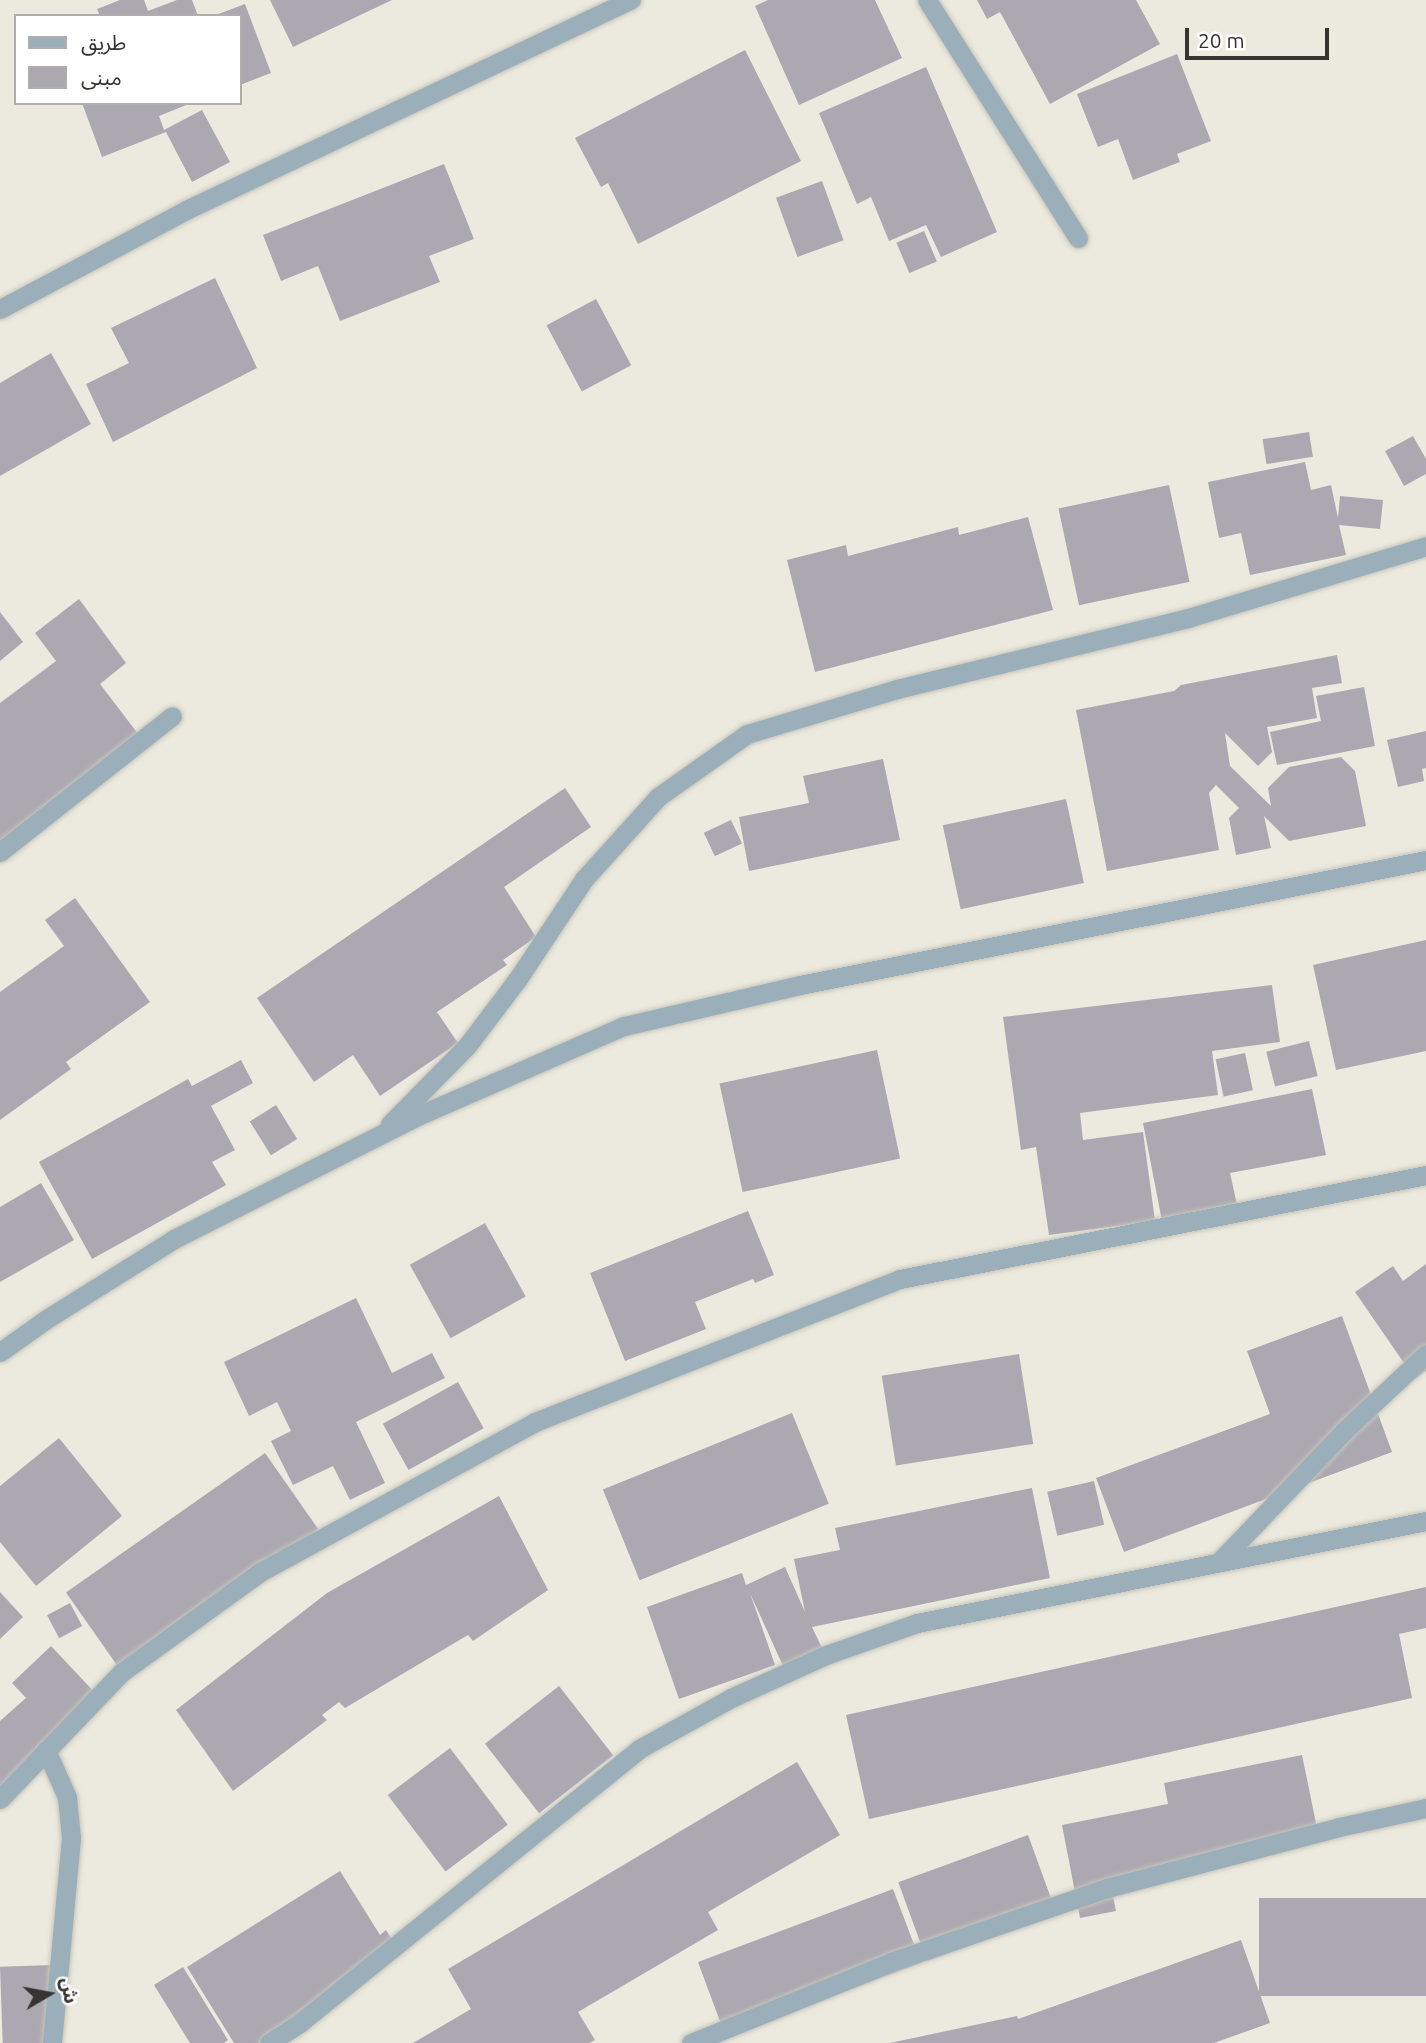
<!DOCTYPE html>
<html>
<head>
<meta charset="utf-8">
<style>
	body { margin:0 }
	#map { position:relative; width:1426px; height:2043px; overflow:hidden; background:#ece9de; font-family:Ubuntu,"Noto Sans Arabic",sans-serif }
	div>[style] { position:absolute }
	.building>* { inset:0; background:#aca8b2; transform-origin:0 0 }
	.roads { filter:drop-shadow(0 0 2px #c7c5bb) drop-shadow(0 0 2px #c7c5bb) }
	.minor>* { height:19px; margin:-9.5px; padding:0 9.5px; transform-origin:9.5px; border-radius:9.5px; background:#9aafb9 }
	span { translate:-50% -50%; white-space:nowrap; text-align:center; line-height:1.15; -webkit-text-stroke:5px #fff; paint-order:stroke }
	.legend { position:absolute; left:14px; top:14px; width:228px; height:91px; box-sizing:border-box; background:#fff; border:2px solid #aeaeac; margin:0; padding:9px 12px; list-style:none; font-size:21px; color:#35342f }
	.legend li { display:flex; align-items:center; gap:14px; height:35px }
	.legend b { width:35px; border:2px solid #aeaeac }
	.north { position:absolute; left:14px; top:1959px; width:70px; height:70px; -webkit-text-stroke:5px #fff; paint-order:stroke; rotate:80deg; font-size:19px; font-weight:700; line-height:28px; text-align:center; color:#35342f }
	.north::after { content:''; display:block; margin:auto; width:24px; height:32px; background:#35342f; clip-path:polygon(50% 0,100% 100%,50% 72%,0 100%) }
	.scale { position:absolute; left:1185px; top:28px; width:144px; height:32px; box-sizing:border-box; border:4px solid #35342f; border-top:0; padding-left:9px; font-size:21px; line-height:24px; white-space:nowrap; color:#35342f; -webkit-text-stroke:5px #fff; paint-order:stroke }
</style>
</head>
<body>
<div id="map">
	<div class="building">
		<div style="clip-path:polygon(120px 0,144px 0,148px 11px,177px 0,192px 0,198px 16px,100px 16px,97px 9px)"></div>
		<div style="clip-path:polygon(270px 0,392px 0,293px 47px)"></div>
		<div style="clip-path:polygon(768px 0,875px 0,902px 58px,799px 105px,755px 6px)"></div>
		<div style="clip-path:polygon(977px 0,1136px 0,1160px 44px,1050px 104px,1000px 12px,987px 19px)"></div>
		<div style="clip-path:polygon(245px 4px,271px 73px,240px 85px,240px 16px,213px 16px)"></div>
		<div style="clip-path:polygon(745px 50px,801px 161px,638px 244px,608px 183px,601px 187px,575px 138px)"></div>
		<div style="clip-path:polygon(1177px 54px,1211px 141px,1177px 154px,1180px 162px,1133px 180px,1118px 139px,1098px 147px,1077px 94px)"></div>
		<div style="clip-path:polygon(926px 67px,997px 232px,941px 257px,926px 225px,889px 241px,871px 197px,857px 204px,819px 113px)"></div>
		<div style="clip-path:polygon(82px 103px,191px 103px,159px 116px,164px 130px,202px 110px,230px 162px,192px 182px,166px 132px,102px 157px)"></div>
		<div style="clip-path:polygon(444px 164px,474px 239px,429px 256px,440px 282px,340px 321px,318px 266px,281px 281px,263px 235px)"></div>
		<div style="left:822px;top:181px;width:63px;height:49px;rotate:70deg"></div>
		<div style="left:924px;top:231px;width:33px;height:30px;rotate:67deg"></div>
		<div style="clip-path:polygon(215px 278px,257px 368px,113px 442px,86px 384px,129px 363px,111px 328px)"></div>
		<div style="left:596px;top:299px;width:75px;height:56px;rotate:62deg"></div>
		<div style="clip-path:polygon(51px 353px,91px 424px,0 476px,0 383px)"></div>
		<div style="left:1309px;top:432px;width:25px;height:47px;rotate:81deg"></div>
		<div style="clip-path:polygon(1413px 436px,1426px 459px,1426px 474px,1404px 486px,1385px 451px)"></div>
		<div style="clip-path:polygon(1305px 462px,1311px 490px,1331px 485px,1338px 518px,1340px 496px,1383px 500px,1380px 529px,1339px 525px,1346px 555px,1250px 575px,1241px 533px,1219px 538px,1208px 482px)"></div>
		<div style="left:1169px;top:485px;width:99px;height:113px;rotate:78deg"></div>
		<div style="clip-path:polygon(1028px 517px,1053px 610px,815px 672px,787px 560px,846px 545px,848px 556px,958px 527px,959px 535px)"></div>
		<div style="clip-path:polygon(79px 599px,126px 663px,100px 684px,145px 743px,0 853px,0 703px,56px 661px,35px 633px)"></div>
		<div style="clip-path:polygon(0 612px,23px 642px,0 661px)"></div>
		<div style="clip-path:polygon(1337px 655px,1342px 683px,1312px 688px,1317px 718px,1267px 727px,1272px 752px,1258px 766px,1225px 733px,1230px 766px,1271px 806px,1268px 788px,1289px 767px,1341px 757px,1355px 771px,1366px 826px,1289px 841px,1264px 816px,1271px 848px,1236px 855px,1229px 818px,1239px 808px,1216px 785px,1209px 793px,1219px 850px,1107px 871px,1076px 710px,1174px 691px,1181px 685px)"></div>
		<div style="clip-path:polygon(1364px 687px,1375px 746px,1277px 765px,1270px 732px,1321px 721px,1316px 696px)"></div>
		<div style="clip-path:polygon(1426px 731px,1426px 768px,1422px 769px,1424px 781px,1398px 787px,1387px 740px)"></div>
		<div style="clip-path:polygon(883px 759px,900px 840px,749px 871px,739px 817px,809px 803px,803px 776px)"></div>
		<div style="clip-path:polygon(565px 788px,591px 827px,504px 887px,536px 937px,503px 960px,507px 965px,437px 1012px,458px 1043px,380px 1096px,353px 1055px,314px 1082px,257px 998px)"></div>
		<div style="left:1066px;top:799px;width:86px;height:126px;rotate:78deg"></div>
		<div style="left:731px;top:820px;width:26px;height:30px;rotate:65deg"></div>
		<div style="clip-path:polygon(75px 898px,150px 1002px,66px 1062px,71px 1069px,0 1120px,0 992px,64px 946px,45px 920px)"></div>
		<div style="clip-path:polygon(1426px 940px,1426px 1051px,1336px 1070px,1313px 965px)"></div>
		<div style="clip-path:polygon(1272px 985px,1280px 1042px,1212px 1051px,1218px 1095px,1080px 1113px,1083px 1140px,1143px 1132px,1155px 1221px,1049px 1235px,1036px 1147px,1021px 1150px,1003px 1017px)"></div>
		<div style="left:1309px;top:1041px;width:36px;height:44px;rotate:76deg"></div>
		<div style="left:877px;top:1050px;width:111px;height:161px;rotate:78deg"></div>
		<div style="left:1245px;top:1053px;width:38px;height:30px;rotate:78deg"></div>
		<div style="clip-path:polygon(241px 1060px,253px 1083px,211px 1106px,235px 1150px,212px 1162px,226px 1185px,92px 1259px,39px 1162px,188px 1079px,192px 1086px)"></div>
		<div style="clip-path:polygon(1312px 1089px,1326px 1155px,1230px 1173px,1237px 1205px,1162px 1221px,1143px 1123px)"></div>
		<div style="left:276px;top:1105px;width:40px;height:31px;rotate:58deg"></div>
		<div style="clip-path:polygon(41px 1183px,74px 1240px,0 1282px,0 1207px)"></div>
		<div style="clip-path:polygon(748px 1211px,774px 1275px,755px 1283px,753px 1279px,695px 1302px,706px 1329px,625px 1361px,590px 1273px)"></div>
		<div style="left:485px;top:1223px;width:84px;height:86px;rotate:61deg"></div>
		<div style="clip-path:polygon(1426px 1264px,1426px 1371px,1415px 1379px,1355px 1292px,1393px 1266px,1403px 1281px)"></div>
		<div style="clip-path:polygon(356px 1298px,392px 1373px,432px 1353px,445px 1378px,356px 1422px,385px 1483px,350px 1500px,333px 1466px,293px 1485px,271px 1441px,291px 1431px,277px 1402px,249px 1416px,224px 1362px)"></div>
		<div style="clip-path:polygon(1342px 1316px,1392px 1452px,1124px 1552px,1096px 1478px,1270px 1414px,1247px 1351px)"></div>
		<div style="left:1019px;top:1354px;width:91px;height:139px;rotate:81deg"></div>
		<div style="left:458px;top:1382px;width:53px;height:86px;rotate:61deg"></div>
		<div style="left:792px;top:1413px;width:98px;height:204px;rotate:68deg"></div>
		<div style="clip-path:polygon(59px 1438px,122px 1516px,36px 1586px,0 1542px,0 1486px)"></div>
		<div style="left:265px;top:1453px;width:93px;height:243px;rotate:55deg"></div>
		<div style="left:1094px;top:1481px;width:45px;height:48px;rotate:77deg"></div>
		<div style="clip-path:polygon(1032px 1488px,1050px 1578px,812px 1627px,822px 1648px,783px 1666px,750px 1593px,775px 1665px,679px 1699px,647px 1607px,742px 1573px,746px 1585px,785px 1567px,805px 1612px,794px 1559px,840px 1550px,835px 1528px)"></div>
		<div style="clip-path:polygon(499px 1496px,548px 1590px,473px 1641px,468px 1635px,345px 1708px,339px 1702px,322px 1715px,327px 1720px,233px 1791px,176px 1710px,327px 1593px)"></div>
		<div style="clip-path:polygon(1426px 1587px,1426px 1628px,1399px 1634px,1412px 1698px,869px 1819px,846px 1715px)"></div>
		<div style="clip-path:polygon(0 1592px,23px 1617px,0 1639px)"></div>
		<div style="left:70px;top:1603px;width:26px;height:26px;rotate:62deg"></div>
		<div style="clip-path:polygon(51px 1646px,98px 1696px,0 1787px,0 1721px,26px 1698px,12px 1683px)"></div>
		<div style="left:559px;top:1686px;width:88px;height:94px;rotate:52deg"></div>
		<div style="left:450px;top:1748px;width:96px;height:78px;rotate:53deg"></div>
		<div style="clip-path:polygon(1302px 1755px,1318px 1833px,1112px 1891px,1116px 1911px,1080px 1918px,1062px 1825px,1168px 1804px,1164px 1783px)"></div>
		<div style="clip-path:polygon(797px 1762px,840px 1835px,708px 1912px,718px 1930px,578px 2012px,595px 2040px,589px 2043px,413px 2043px,471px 2009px,448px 1969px)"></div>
		<div style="left:1028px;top:1835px;width:84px;height:138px;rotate:70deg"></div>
		<div style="clip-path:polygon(340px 1871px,380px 1935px,386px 1930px,400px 1953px,258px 2043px,234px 2043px,187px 1967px)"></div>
		<div style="clip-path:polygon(893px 1889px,921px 1963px,830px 1997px,721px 2024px,698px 1962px)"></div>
		<div style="left:1426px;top:1898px;width:98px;height:167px;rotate:90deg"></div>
		<div style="clip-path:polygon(1241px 1940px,1270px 2023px,1214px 2043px,890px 2043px,1017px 2016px,1018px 2019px)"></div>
		<div style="left:53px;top:1965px;width:78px;height:53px;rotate:88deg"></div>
		<div style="clip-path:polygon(183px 1967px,228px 2040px,224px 2043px,190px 2043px,154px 1985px)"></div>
	</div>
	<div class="roads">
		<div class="minor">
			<div style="left:927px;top:0;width:282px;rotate:57.6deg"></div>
			<div style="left:0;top:309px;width:213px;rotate:-28deg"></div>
			<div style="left:188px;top:209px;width:490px;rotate:-25.3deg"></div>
			<div style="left:0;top:852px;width:219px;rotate:-38.3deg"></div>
			<div style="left:390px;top:1124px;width:110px;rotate:-45.4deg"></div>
			<div style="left:467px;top:1046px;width:83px;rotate:-52.9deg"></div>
			<div style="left:517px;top:980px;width:121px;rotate:-56.4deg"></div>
			<div style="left:584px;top:879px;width:110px;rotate:-47.9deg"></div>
			<div style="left:658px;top:797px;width:109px;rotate:-35.3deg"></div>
			<div style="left:747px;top:734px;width:157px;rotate:-16.7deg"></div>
			<div style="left:897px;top:689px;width:300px;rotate:-13.7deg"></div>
			<div style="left:1188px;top:618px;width:249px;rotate:-16.8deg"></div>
			<div style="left:0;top:1352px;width:55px;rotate:-35.4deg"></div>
			<div style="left:45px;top:1320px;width:152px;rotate:-32.1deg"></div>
			<div style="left:174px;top:1239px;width:275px;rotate:-26.8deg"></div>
			<div style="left:420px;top:1115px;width:223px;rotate:-23.6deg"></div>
			<div style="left:624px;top:1026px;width:181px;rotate:-13.1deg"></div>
			<div style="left:800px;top:985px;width:638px;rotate:-11.29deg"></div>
			<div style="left:1219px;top:1562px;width:181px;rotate:-46.3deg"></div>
			<div style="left:1344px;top:1431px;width:112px;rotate:-43.2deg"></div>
			<div style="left:46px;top:1750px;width:51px;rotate:65.9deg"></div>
			<div style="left:67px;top:1797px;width:41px;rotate:84.4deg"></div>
			<div style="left:71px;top:1838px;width:206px;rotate:95.3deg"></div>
			<div style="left:0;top:1799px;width:176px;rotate:-46.2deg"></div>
			<div style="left:122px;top:1672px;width:170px;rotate:-35.9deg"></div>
			<div style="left:260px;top:1572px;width:313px;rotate:-28.6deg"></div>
			<div style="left:535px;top:1422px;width:392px;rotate:-21.4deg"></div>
			<div style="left:900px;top:1279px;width:536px;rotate:-11.18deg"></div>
			<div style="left:269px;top:2043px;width:38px;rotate:-33deg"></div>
			<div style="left:301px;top:2022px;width:434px;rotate:-38.9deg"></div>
			<div style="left:639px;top:1749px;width:105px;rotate:-29deg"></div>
			<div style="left:731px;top:1698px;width:104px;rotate:-24.4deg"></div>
			<div style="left:826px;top:1655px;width:96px;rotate:-19.4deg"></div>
			<div style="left:917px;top:1623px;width:519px;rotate:-11.33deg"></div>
			<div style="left:691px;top:2043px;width:216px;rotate:-22deg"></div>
			<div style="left:891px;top:1962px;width:228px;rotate:-18.9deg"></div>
			<div style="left:1107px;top:1888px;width:240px;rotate:-14.7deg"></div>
			<div style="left:1339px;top:1827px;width:89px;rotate:-12.3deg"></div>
		</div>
	</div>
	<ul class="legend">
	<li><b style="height:9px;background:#9aafb9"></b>طريق</li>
	<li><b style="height:19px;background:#aca8b2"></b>مبنى</li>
	</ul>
	<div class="north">ش</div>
	<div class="scale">20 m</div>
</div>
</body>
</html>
